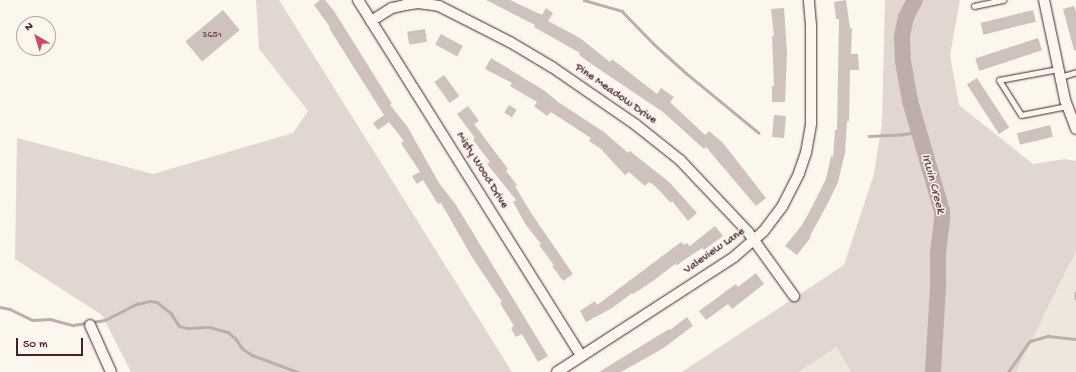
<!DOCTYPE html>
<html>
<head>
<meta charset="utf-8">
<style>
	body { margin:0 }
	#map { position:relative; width:1076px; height:372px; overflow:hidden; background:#fbf7ec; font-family:"Gochi Hand",sans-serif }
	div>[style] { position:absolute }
	.built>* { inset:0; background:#eee7de }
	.green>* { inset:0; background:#e2d7d0 }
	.stream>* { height:2.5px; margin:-1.25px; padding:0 1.25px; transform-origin:1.25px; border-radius:1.25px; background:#bfadaa }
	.river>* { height:16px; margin:-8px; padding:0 8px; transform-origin:8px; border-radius:8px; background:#bfadaa }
	.building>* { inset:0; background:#cfc2bc; transform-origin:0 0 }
	.roads { filter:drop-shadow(0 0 1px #4a1f2b) drop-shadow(0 0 1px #4a1f2b) }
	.service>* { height:5px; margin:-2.5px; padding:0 2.5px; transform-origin:2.5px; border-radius:2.5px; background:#fbf7ec }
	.minor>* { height:10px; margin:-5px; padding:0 5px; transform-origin:5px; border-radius:5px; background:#fbf7ec }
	span { translate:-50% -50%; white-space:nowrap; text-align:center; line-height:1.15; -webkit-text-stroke:3px #fbf7ec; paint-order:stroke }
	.number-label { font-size:10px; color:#6b484f }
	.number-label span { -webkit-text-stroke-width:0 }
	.street-label { font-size:12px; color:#4a1f2b }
	.water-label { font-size:13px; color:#6d4a51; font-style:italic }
	.north { position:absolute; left:16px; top:16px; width:40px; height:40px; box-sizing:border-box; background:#fbf7ec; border:1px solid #b4a19f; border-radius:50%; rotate:322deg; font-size:11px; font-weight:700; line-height:16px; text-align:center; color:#4a1f2b }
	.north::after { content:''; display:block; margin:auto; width:14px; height:18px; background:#d1495b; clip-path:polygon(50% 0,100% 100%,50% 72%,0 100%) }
	.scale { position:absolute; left:16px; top:338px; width:67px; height:18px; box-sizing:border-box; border:2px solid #4a1f2b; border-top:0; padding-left:5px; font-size:12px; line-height:14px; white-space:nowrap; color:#4a1f2b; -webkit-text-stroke:3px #fbf7ec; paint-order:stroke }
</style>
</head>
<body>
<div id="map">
	<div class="built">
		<div style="clip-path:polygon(1076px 251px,1076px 372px,1016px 372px,1074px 254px)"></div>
		<div style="clip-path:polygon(872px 324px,894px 372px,798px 372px)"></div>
	</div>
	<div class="green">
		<div style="clip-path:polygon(256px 0,279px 0,512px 372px,131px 372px,102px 315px,15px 259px,17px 138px,153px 174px,293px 133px,308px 111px,259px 49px)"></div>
		<div style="clip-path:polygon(885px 0,960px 0,950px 55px,959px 105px,1033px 164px,1065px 159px,1076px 161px,1076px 251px,1016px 372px,851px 372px,837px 347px,798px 372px,682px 372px,844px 265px,874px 174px,882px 123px)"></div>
	</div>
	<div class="stream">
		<div style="left:584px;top:0;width:40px;rotate:16deg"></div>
		<div style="left:622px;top:11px;width:47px;rotate:45.9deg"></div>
		<div style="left:655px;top:45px;width:42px;rotate:42.1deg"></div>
		<div style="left:686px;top:73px;width:94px;rotate:39.4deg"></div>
		<div style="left:869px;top:136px;width:35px;rotate:-3deg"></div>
		<div style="left:904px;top:134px;width:15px;rotate:-8deg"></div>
		<div style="left:1076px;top:293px;width:5px;rotate:90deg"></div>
		<div style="left:0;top:307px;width:10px;rotate:11deg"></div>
		<div style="left:10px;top:309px;width:25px;rotate:26deg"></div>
		<div style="left:33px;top:320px;width:17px;rotate:-3deg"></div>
		<div style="left:50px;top:319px;width:24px;rotate:15deg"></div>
		<div style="left:73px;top:325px;width:32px;rotate:-9deg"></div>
		<div style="left:105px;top:320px;width:36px;rotate:-27deg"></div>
		<div style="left:137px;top:304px;width:13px;rotate:-13deg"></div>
		<div style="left:150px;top:301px;width:7px;rotate:8deg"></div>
		<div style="left:157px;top:302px;width:18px;rotate:38deg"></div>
		<div style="left:171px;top:313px;width:15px;rotate:58deg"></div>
		<div style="left:179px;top:326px;width:9px;rotate:13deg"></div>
		<div style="left:188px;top:328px;width:21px;rotate:-3deg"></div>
		<div style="left:209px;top:327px;width:20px;rotate:15deg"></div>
		<div style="left:228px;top:332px;width:11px;rotate:41deg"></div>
		<div style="left:236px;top:339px;width:11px;rotate:56deg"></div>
		<div style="left:242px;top:348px;width:12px;rotate:35deg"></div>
		<div style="left:252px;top:355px;width:49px;rotate:20.3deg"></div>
		<div style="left:1008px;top:372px;width:38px;rotate:-55deg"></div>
		<div style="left:1030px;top:341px;width:19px;rotate:-16deg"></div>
		<div style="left:1048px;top:336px;width:28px;rotate:6deg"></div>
	</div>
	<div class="river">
		<div style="left:915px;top:0;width:19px;rotate:118deg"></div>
		<div style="left:906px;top:17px;width:19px;rotate:102deg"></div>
		<div style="left:902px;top:36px;width:25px;rotate:88deg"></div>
		<div style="left:903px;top:61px;width:41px;rotate:80.1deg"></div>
		<div style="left:910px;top:101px;width:115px;rotate:73.8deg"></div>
		<div style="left:942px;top:211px;width:9px;rotate:90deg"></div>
		<div style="left:942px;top:220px;width:35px;rotate:97deg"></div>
		<div style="left:938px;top:255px;width:32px;rotate:90deg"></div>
		<div style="left:938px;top:287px;width:85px;rotate:93.4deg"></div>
	</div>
	<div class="building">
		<div style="clip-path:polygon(320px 0,325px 0,334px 11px,392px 104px,390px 105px,407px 126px,439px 183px,456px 205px,548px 356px,538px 362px,522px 334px,516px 337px,511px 328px,514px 326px,500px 303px,502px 302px,472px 257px,441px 203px,438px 204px,423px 180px,417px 184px,412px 176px,420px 172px,401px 143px,404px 141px,389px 122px,378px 130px,373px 123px,384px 115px,329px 28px,330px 27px,314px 5px)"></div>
		<div style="clip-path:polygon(486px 0,510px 0,542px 15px,546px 8px,553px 13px,548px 21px,580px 38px,610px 62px,612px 59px,657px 94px,661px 88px,674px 97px,670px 102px,705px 135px,709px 131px,723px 143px,766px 198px,756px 206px,706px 147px,704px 149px,663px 112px,590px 63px,579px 55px,580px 53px,534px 27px,535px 25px)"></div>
		<div style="clip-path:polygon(846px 0,850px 28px,852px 28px,851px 54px,858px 54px,859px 70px,850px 70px,849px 121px,847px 121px,845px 153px,838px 182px,829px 201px,810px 236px,811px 237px,797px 255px,785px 246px,802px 225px,812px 207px,826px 179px,831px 156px,833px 157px,835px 130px,837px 130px,839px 19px,836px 19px,834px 2px)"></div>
		<div style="clip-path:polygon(1074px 6px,1076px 12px,1076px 50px,1074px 50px,1063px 9px)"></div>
		<div style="clip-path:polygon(784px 8px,787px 52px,785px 102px,772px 102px,772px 86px,774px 86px,772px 36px,774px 36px,771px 9px)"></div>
		<div style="left:223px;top:10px;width:26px;height:49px;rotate:50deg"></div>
		<div style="left:1033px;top:10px;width:12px;height:54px;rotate:76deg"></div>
		<div style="left:425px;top:29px;width:13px;height:18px;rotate:81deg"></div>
		<div style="left:441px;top:34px;width:25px;height:12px;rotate:29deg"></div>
		<div style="left:1038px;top:38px;width:13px;height:66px;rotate:72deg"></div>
		<div style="clip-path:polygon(491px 58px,545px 91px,558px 102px,604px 132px,628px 153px,630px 151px,669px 182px,697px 213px,688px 221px,672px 201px,671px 203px,654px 185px,649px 182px,645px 186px,629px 172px,625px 175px,600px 148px,589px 141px,591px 138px,551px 112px,547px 116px,534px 106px,537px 102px,510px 86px,512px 83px,485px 69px)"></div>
		<div style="left:444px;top:75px;width:26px;height:12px;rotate:54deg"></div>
		<div style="left:977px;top:78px;width:59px;height:12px;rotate:57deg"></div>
		<div style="left:509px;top:105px;width:9px;height:9px;rotate:32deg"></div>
		<div style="clip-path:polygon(468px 106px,479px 121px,474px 124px,508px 169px,506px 171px,517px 185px,515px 186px,531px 213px,573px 274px,563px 281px,552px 266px,554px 265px,539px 245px,541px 244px,526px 225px,513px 202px,516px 200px,487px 164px,490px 162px,473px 140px,475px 138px,457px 114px)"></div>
		<div style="left:774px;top:115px;width:12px;height:22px;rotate:5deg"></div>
		<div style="left:1050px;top:125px;width:12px;height:34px;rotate:76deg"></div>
		<div style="clip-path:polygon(715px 226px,723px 236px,704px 250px,702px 248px,677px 265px,675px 264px,653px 281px,633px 294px,632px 293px,612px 308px,586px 322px,580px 311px,595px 301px,597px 305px,681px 242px,684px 245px,687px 243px,690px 246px)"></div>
		<div style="clip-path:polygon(756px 273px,764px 284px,732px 309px,728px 304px,706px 320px,699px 311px,736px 284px,738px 287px)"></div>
		<div style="clip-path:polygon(687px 317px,693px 326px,662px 349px,621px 372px,599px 372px,669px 329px,670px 330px)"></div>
	</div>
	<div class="roads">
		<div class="service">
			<div style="left:974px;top:6px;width:30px;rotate:-12deg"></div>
			<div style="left:1058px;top:69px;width:60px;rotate:169.4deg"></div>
			<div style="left:999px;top:80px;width:41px;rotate:57.8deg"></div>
			<div style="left:1021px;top:115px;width:47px;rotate:-11.1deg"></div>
			<div style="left:1060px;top:77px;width:17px;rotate:-17deg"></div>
		</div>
		<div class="minor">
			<div style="left:358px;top:0;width:420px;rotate:57.9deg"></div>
			<div style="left:1044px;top:0;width:102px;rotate:78.1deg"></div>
			<div style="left:1065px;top:100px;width:31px;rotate:69deg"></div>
			<div style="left:371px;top:21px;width:25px;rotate:-32deg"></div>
			<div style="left:392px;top:8px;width:13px;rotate:-13deg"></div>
			<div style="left:405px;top:5px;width:13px;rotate:-9deg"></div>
			<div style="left:418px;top:3px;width:21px;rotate:8deg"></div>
			<div style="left:439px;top:6px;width:80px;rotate:26.9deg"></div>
			<div style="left:510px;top:42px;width:49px;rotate:30.8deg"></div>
			<div style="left:552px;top:67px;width:102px;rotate:34.6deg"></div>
			<div style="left:636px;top:125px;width:56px;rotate:38.5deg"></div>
			<div style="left:680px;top:160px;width:99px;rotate:46.6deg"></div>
			<div style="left:748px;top:232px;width:79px;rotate:54.3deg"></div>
			<div style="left:90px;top:325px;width:51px;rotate:65.9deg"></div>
			<div style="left:557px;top:372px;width:211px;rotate:-33deg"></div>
			<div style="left:734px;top:257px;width:38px;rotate:-41deg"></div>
			<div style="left:763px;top:232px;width:31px;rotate:-53deg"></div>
			<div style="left:782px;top:207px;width:38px;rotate:-63deg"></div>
			<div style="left:799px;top:173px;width:21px;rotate:-71deg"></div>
			<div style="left:806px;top:153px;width:29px;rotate:-80deg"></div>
			<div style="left:811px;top:124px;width:99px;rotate:-90deg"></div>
			<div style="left:811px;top:25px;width:25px;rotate:-95deg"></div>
		</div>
	</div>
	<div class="number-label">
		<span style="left:212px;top:36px">3651</span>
	</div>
	<div class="street-label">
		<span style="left:615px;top:95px;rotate:35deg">Pine Meadow Drive</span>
		<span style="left:481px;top:171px;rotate:58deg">Misty Wood Drive</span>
		<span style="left:715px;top:252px;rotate:-35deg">Valeview Lane</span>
	</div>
	<div class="water-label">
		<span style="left:932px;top:184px;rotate:75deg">Irwin Creek</span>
	</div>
	<div class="north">N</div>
	<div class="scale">50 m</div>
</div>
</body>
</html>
